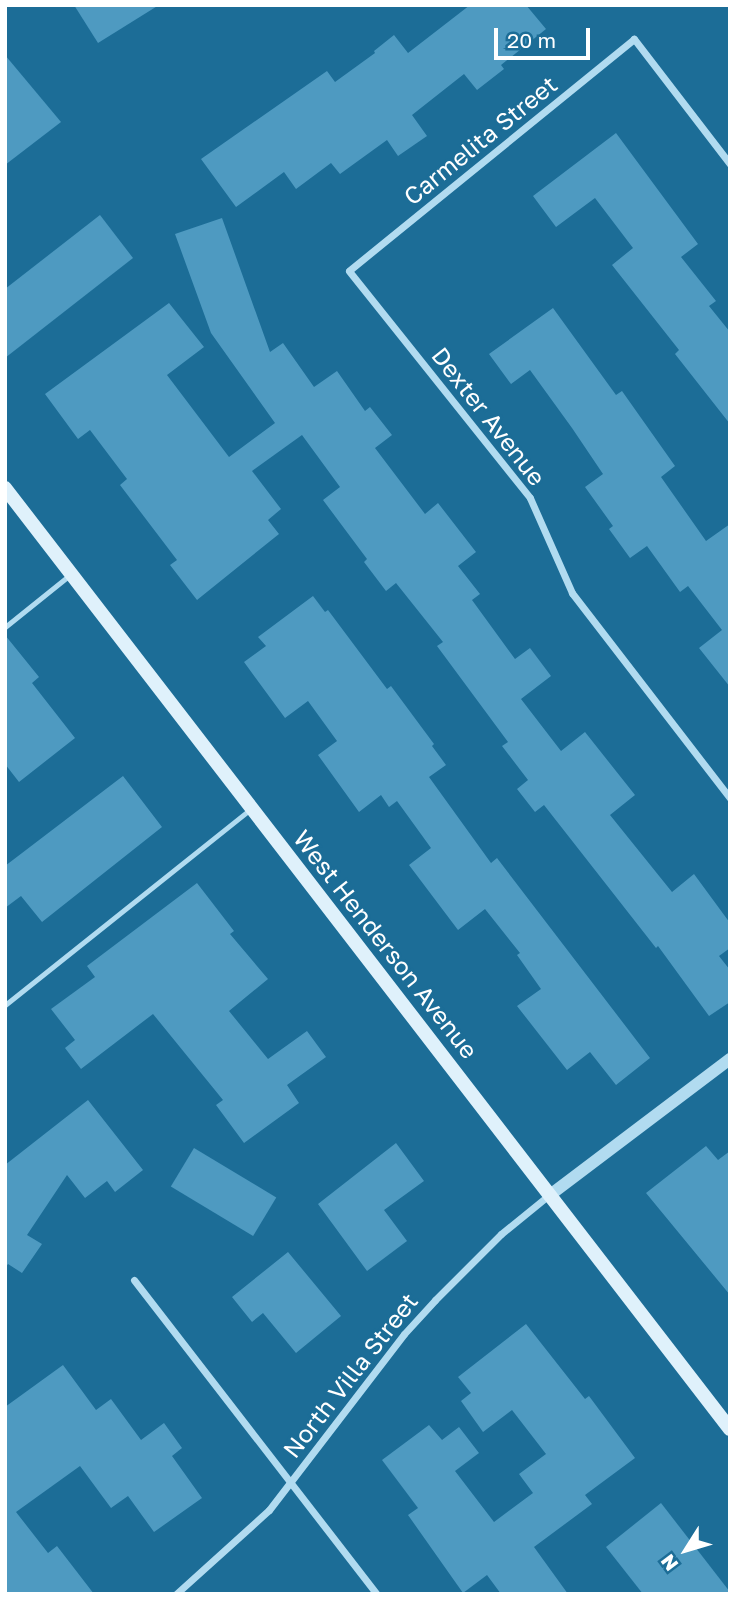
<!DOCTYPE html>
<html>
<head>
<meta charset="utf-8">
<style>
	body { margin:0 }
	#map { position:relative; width:735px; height:1599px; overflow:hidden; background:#1c6d97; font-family:"Golos Text",sans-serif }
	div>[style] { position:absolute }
	.building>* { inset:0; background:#4e9ac1; transform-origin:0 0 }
	.service>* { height:5px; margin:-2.5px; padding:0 2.5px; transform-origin:2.5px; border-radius:2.5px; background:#b1dbf0 }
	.minor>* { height:7px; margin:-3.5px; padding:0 3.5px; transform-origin:3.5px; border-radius:3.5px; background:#b1dbf0 }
	.tertiary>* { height:12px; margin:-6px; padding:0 6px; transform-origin:6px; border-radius:6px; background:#b1dbf0 }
	.secondary>* { height:14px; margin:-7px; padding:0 7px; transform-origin:7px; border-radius:7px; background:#dff1fb }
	span { translate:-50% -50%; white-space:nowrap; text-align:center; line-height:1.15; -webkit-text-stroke:5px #1c6d97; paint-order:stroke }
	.street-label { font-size:24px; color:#fff }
	.frame { position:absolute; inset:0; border:7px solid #fff; pointer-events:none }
	.north { position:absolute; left:651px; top:1515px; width:70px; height:70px; -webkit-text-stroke:5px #1c6d97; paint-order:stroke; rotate:233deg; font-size:19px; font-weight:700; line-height:28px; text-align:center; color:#fff }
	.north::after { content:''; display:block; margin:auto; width:24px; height:32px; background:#fff; clip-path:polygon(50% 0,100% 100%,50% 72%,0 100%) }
	.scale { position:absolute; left:494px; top:28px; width:96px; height:32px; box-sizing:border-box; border:4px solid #fff; border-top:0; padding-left:9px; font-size:21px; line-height:24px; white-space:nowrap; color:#fff; -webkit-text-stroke:5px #1c6d97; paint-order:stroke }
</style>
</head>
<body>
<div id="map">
	<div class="building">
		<div style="clip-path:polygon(74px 5px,159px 5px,98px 43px)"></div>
		<div style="clip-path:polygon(470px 5px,526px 5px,546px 29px,501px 65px,504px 69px,477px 90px,464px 74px,412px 115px,427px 136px,398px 156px,387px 140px,340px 174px,331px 163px,296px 189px,284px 172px,236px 207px,201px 159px,327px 71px,335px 82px,375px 53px,374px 51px,394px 35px,408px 53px)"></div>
		<div style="clip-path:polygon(5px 55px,61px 122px,5px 165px)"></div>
		<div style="clip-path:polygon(616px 133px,698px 244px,681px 257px,716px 301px,709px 306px,730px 332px,730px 424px,675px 354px,679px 350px,612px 265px,633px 248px,595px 198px,556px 227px,533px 196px)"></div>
		<div style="clip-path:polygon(100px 215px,133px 258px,5px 358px,5px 289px)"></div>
		<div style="clip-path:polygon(222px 218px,270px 352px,283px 343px,314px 387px,337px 371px,365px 411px,370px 407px,392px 435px,375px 448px,425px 514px,438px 503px,476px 552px,458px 566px,480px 594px,472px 600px,515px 659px,530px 648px,551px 676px,521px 699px,561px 751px,585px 732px,635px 795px,610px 815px,672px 892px,694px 874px,730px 923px,730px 948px,719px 956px,730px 970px,730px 1002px,709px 1016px,658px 946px,656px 948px,544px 805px,535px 812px,517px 789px,528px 780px,502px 746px,508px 742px,437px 646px,443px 642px,396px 583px,386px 591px,364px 562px,367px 559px,323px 500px,340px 487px,302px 435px,252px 471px,281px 509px,268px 520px,279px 534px,197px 600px,170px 565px,177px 560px,120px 485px,127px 479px,90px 430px,78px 439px,45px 394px,169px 303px,204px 347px,167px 375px,229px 457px,275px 423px,211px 333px,175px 234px)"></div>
		<div style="clip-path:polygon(553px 308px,616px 395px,622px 391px,675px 466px,661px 477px,706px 541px,730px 524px,730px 687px,699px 648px,722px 630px,688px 586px,680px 592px,647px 546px,630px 558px,609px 529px,613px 526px,585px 487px,603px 474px,572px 428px,530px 370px,511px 384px,489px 354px)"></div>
		<div style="clip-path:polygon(313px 596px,325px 612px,328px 610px,387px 689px,391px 686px,434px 744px,432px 746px,446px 765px,429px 777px,491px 863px,497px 858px,650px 1058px,616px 1085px,590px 1052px,567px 1070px,517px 1006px,541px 989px,517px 955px,520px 953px,485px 909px,458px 930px,409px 865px,431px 848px,397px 801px,389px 807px,381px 795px,359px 812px,318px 755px,337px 741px,308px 701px,285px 718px,244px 662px,266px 646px,258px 637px)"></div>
		<div style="clip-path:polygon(5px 635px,39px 677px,32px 683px,75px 738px,19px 782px,5px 764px)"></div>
		<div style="clip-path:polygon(123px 776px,162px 827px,42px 922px,21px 896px,5px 908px,5px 866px)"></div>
		<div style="clip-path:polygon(197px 883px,234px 931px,230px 934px,268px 979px,229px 1011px,268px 1059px,307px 1031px,326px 1057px,287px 1085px,299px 1103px,244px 1143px,216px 1105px,223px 1100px,153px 1014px,81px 1069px,65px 1048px,75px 1040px,51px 1009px,95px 977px,87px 966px)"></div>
		<div style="clip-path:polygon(88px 1100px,143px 1170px,115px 1192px,107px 1181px,85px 1198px,67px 1175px,27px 1235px,42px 1244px,22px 1273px,8px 1264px,5px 1268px,5px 1165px)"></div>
		<div style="clip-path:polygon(396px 1143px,424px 1181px,384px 1210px,407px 1241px,367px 1271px,318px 1204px)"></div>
		<div style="clip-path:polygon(706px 1146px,718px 1160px,730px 1151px,730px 1295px,646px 1193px)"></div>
		<div style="left:194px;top:1148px;width:96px;height:45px;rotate:31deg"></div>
		<div style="clip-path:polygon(288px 1252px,341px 1316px,296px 1353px,263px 1313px,252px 1322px,232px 1297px)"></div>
		<div style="clip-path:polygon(526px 1324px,585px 1399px,589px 1396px,635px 1458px,585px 1495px,592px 1504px,534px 1547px,568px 1594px,501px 1594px,487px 1575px,463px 1593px,408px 1515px,418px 1508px,382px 1460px,429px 1425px,442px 1440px,459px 1427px,479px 1453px,455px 1471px,494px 1522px,533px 1493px,519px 1474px,546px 1454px,512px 1410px,483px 1432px,461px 1401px,471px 1393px,458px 1377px)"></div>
		<div style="clip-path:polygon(63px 1365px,96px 1410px,111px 1399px,141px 1440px,164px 1423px,182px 1448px,172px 1456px,202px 1498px,154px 1532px,128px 1496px,111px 1508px,80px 1466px,16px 1512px,48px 1553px,57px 1546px,94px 1594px,5px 1594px,5px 1407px)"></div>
		<div style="clip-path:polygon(661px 1503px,730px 1592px,730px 1594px,643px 1594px,606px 1547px)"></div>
	</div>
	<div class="service">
		<div style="left:5px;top:627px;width:85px;rotate:-38.8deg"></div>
		<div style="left:5px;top:1005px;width:316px;rotate:-38.6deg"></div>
	</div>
	<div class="minor">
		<div style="left:730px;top:164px;width:158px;rotate:-127.5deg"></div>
		<div style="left:634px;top:39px;width:367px;rotate:140.9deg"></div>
		<div style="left:349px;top:271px;width:290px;rotate:51.4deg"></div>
		<div style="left:530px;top:498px;width:104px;rotate:66.1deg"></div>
		<div style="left:572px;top:593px;width:259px;rotate:52.4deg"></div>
		<div style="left:134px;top:1280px;width:397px;rotate:52.3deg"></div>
		<div style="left:176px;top:1594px;width:125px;rotate:-42.1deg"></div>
		<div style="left:269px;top:1510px;width:222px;rotate:-52.5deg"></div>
		<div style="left:404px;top:1334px;width:46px;rotate:-47.6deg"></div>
		<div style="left:435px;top:1300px;width:93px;rotate:-45deg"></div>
		<div style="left:501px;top:1234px;width:62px;rotate:-39.1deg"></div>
	</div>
	<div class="tertiary">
		<div style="left:550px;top:1195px;width:226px;rotate:-37.1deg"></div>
	</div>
	<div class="secondary">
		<div style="left:5px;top:488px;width:1188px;rotate:52.39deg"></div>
	</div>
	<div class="street-label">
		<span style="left:480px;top:140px;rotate:-39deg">Carmelita Street</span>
		<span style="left:489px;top:416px;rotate:52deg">Dexter Avenue</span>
		<span style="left:386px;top:944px;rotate:52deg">West Henderson Avenue</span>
		<span style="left:350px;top:1375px;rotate:-52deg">North Villa Street</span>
	</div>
	<div class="frame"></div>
	<div class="north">N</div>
	<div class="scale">20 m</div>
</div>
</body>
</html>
